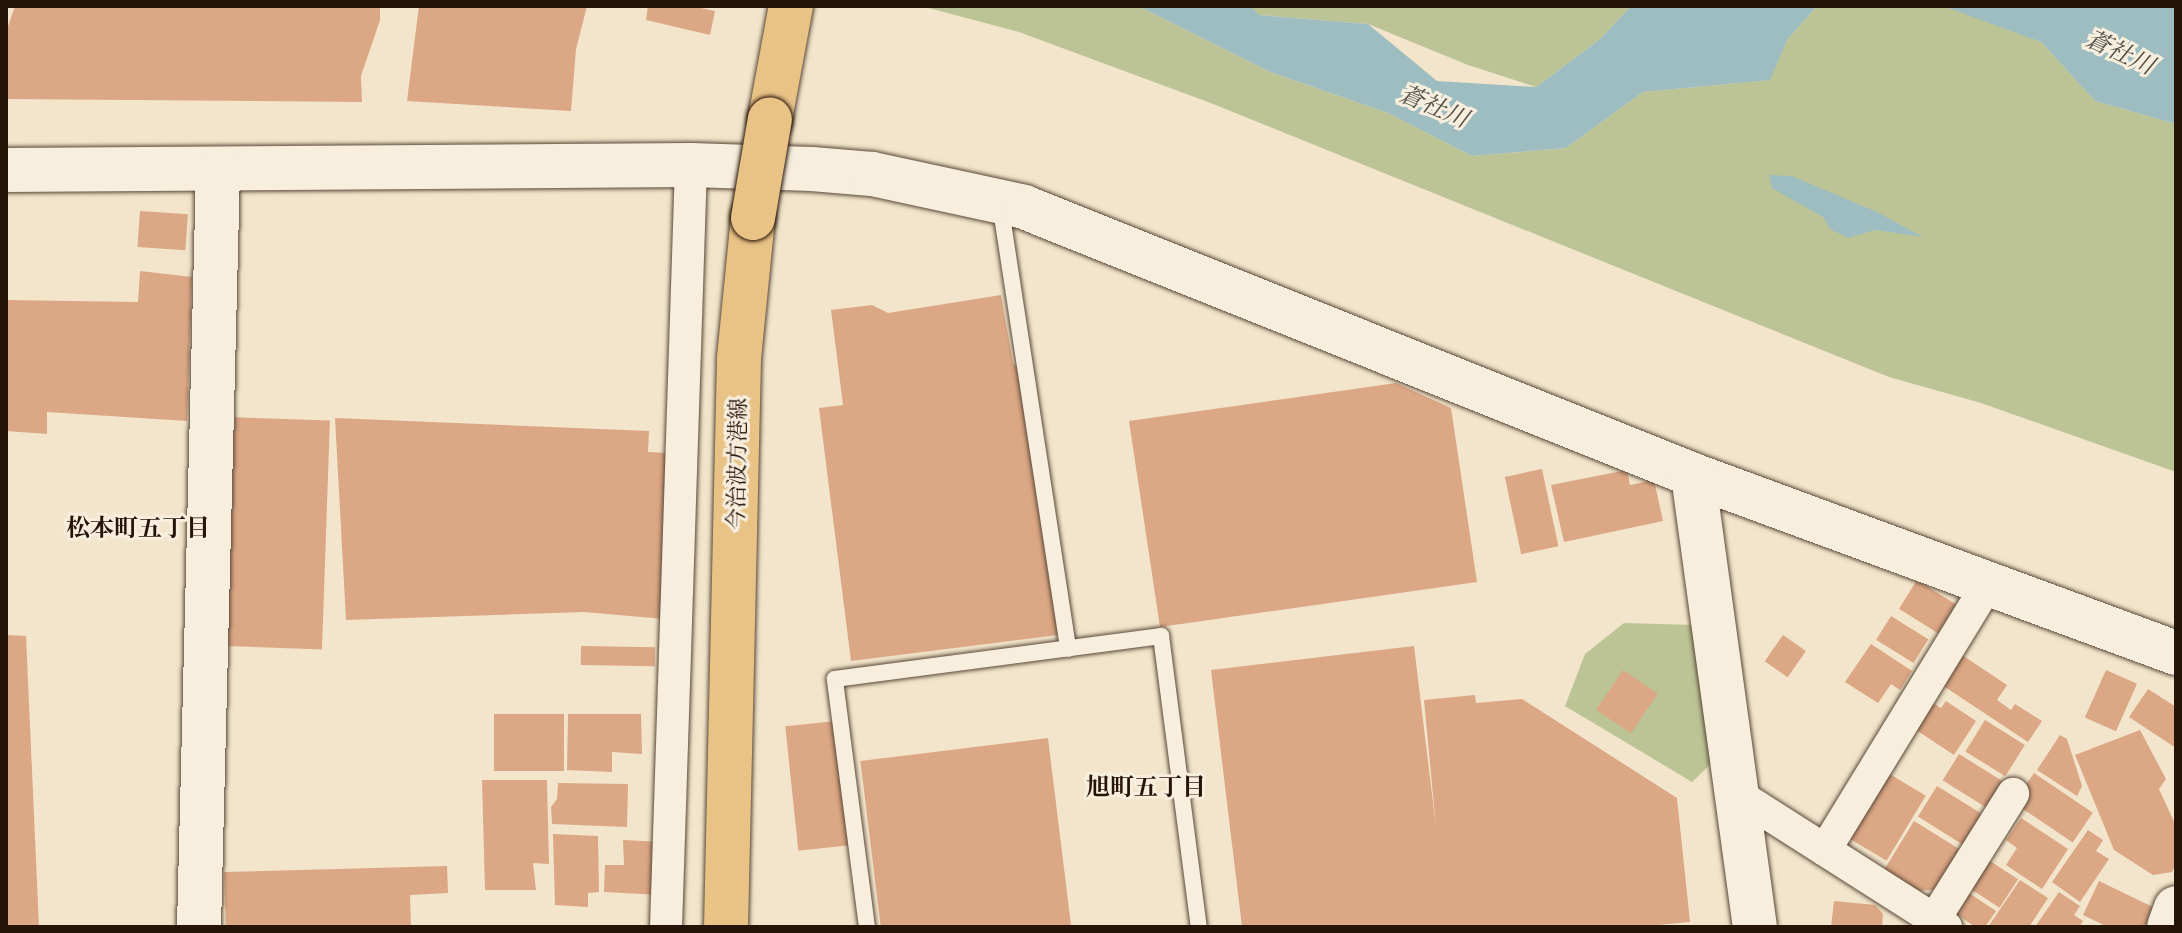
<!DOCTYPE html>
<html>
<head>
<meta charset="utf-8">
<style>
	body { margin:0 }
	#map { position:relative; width:2182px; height:933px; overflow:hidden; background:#f2e5cb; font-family:"Libre Caslon Text","Noto Serif JP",serif }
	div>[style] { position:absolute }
	.green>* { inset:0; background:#bcc496 }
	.water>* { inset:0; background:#9ebdc0 }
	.building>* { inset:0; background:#dca785; transform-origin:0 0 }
	.roads { filter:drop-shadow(0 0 2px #594838) drop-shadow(0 0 2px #594838) }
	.lane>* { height:16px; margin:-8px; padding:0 8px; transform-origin:8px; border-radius:8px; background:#f7eedd }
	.street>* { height:32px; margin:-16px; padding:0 16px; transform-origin:16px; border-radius:16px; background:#f7eedd }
	.secondary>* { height:44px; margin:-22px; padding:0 22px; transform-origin:22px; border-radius:22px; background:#f7eedd }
	.primary>* { height:44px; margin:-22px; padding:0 22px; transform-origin:22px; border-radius:22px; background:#e9c286 }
	.bridges { filter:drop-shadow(0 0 2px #261407) drop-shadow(0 0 2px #261407) }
	.primary-bridge>* { height:44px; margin:-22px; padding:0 22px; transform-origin:22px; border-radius:22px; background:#e9c286 }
	span { translate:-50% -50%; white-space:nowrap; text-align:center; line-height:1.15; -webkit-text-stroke:6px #f7eedd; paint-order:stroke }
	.street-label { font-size:22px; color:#261407 }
	.water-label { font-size:24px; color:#504f48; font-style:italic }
	.neighbourhood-label { font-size:24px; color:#261407; font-weight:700 }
	.frame { position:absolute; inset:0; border:8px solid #261407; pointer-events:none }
</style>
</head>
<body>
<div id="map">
	<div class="green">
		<div style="clip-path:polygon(921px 6px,1138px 6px,1270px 72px,1388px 113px,1472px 156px,1566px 148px,1643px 92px,1769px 80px,1787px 40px,1817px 6px,1943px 6px,1961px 11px,2041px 42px,2095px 101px,2176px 124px,2176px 472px,1981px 403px,1889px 377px,1208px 102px,1019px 32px)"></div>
		<div style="clip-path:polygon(1251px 6px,1631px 6px,1600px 39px,1536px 87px,1468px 65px,1368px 24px,1259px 15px)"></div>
		<div style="clip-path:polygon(1624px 623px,1693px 625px,1717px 758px,1692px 782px,1565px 706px,1585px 654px)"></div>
	</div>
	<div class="water">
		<div style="clip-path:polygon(1138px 6px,1251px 6px,1259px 15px,1368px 24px,1437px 81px,1536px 87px,1600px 39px,1631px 6px,1817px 6px,1787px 40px,1770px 80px,1643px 92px,1566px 148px,1472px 156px,1388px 113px,1270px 72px)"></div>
		<div style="clip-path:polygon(1943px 6px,2176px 6px,2176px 124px,2095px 101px,2041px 42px)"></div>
		<div style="clip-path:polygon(1769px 175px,1792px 176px,1877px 212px,1923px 237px,1875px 230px,1848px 238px,1830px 229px,1823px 217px,1772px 188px)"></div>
	</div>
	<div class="building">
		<div style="clip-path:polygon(15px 6px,380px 6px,380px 20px,361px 76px,362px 102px,6px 99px,6px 32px)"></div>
		<div style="clip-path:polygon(419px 6px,587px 6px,576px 49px,571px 111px,407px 101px)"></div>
		<div style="clip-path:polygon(648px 6px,692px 6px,715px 11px,710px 35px,646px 20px)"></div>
		<div style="left:140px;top:211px;width:48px;height:36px;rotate:4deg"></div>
		<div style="clip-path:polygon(140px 271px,192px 277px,187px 421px,47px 412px,47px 434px,6px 431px,6px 300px,138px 302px)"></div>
		<div style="clip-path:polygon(1001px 295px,1013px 363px,1025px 377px,1058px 635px,851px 661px,819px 408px,843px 405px,831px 310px,872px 305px,888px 313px)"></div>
		<div style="clip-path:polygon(1396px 383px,1451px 408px,1477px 582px,1160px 627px,1129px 421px)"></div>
		<div style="left:228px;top:417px;width:102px;height:229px;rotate:2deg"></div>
		<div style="clip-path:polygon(335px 418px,649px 431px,648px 452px,669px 453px,664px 619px,584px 612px,346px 620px)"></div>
		<div style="left:1542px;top:469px;width:79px;height:38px;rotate:78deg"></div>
		<div style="clip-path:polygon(1627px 470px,1630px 485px,1654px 480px,1663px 521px,1564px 542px,1551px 485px)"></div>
		<div style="left:1917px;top:580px;width:46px;height:34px;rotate:32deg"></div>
		<div style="left:1891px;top:616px;width:44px;height:28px;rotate:32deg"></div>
		<div style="clip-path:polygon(6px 635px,26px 636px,39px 927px,6px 927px)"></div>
		<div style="left:1783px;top:635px;width:28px;height:32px;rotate:35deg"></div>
		<div style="clip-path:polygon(1871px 644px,1912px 671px,1900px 690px,1891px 684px,1878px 703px,1845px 682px)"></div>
		<div style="left:581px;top:646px;width:74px;height:19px;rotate:1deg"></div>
		<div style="clip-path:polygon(1414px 646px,1436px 827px,1424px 700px,1475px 695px,1476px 703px,1522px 699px,1677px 798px,1690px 922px,1637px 927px,1242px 927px,1211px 670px)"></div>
		<div style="clip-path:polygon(1962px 655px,2007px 685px,1997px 700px,2011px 710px,2015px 704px,2042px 721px,2028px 742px,1942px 685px)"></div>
		<div style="left:1623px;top:670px;width:42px;height:48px;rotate:34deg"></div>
		<div style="left:2106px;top:670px;width:34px;height:52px;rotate:24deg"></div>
		<div style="clip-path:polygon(2148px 689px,2176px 707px,2176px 748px,2129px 717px)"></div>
		<div style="clip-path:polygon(1946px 701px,1976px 721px,1954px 755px,1916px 730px,1933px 703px,1941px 708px)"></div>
		<div style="left:564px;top:714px;width:57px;height:70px;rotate:90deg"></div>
		<div style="clip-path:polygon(568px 714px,641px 714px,642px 754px,612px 752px,612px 772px,567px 770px)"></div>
		<div style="left:1985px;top:720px;width:47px;height:37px;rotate:32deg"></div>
		<div style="left:836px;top:721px;width:125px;height:51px;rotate:84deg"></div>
		<div style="clip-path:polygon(2140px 730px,2166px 779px,2159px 789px,2176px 826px,2176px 863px,2172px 872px,2153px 875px,2114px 850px,2075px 755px)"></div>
		<div style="clip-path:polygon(2060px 735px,2067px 739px,2082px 786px,2077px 796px,2037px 770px)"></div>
		<div style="left:1048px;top:738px;width:191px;height:189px;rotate:83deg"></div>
		<div style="left:1959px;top:754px;width:51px;height:31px;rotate:32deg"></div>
		<div style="left:1888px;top:773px;width:44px;height:76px;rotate:31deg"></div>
		<div style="left:2034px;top:773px;width:71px;height:36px;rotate:34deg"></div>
		<div style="clip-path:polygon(482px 780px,547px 780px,549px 864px,533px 863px,536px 890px,485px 890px)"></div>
		<div style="clip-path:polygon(558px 783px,628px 784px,627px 827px,552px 824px,551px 807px,557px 799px)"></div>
		<div style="left:1937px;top:786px;width:54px;height:36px;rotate:32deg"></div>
		<div style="clip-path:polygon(2021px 818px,2068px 849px,2042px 889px,2006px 865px,2017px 848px,2006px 840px)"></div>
		<div style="clip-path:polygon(1914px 821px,1964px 852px,1941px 889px,1918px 891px,1884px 870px)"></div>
		<div style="clip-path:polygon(2088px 830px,2103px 840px,2096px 851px,2109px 859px,2080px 902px,2052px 882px)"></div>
		<div style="clip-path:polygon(553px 834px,598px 836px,599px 892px,588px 893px,588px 907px,555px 905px)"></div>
		<div style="clip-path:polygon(623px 840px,662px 842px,660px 895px,604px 892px,605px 865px,624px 865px)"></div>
		<div style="left:1987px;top:859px;width:37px;height:34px;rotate:33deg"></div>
		<div style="clip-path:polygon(447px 866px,448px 893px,410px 895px,411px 927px,226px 927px,224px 872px)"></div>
		<div style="clip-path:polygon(2020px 880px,2048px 898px,2029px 927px,1988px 927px)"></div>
		<div style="clip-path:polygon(2099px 881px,2161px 911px,2153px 927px,2108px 927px,2083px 915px)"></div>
		<div style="clip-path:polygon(1966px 891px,1996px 911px,1985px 927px,1975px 927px,1953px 911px)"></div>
		<div style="clip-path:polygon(2059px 892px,2080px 906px,2074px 915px,2083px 921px,2079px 927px,2035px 927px)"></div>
		<div style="clip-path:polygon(1834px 901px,1875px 905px,1883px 914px,1882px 927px,1831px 927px)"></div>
	</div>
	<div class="roads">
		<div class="lane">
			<div style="left:1000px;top:203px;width:451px;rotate:81.3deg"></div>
			<div style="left:867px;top:927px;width:250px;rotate:-97.4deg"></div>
			<div style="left:835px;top:679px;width:329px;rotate:-7.5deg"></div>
			<div style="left:1161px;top:636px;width:293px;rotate:82.6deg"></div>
		</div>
		<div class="street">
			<div style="left:1737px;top:794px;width:248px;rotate:32.5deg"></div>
			<div style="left:1825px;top:850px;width:312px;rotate:-58.5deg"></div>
			<div style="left:1934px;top:920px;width:149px;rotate:-57.9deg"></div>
			<div style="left:666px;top:927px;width:762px;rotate:-88.12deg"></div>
		</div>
		<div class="secondary">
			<div style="left:6px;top:170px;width:685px;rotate:-0.42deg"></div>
			<div style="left:691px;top:165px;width:121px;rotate:1.9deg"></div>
			<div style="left:812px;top:169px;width:60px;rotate:4.8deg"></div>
			<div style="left:872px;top:174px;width:156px;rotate:12.2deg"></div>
			<div style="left:1024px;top:207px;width:721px;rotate:21.83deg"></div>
			<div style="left:1693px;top:475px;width:515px;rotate:20.23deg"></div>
			<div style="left:1693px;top:475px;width:456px;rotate:82.2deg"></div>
			<div style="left:199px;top:927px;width:757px;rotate:-88.56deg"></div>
			<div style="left:2169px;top:927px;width:20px;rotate:-70deg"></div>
		</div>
		<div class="primary">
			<div style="left:770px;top:119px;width:115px;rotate:-79.5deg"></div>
			<div style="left:726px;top:927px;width:569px;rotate:-88.69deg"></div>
			<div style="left:739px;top:358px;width:141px;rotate:-84.3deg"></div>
		</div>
	</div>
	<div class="bridges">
		<div class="primary-bridge">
			<div style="left:753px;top:218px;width:100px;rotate:-80.3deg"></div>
		</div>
	</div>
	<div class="street-label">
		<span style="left:737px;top:464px;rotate:-89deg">今治波方港線</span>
	</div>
	<div class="water-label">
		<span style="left:2120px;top:52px;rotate:25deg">蒼社川</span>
		<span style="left:1434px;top:106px;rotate:23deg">蒼社川</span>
	</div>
	<div class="neighbourhood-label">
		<span style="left:138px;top:528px">松本町五丁目</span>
		<span style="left:1146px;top:787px">旭町五丁目</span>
	</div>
	<div class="frame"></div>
</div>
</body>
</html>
